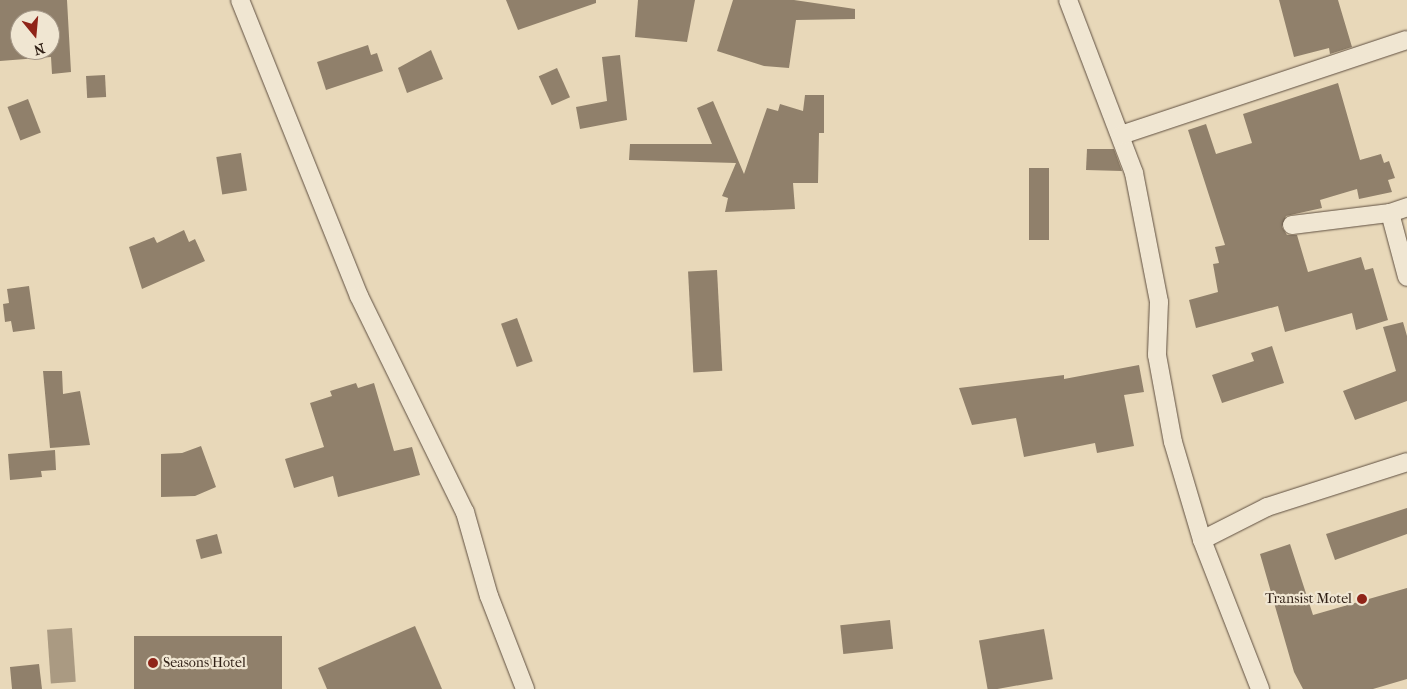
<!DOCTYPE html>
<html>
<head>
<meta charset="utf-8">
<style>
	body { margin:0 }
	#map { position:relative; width:1407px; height:689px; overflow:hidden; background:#e8d8b9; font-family:"IM FELL French Canon",serif }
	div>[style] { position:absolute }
	.water>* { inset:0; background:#aa9a82; transform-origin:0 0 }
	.building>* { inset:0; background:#90806b; transform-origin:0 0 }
	.roads { filter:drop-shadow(0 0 1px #5f4f40) drop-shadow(0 0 1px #5f4f40) }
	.street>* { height:18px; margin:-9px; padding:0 9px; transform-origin:9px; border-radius:9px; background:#f0e6d2 }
	.dots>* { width:14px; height:14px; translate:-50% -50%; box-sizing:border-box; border:2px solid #f0e6d2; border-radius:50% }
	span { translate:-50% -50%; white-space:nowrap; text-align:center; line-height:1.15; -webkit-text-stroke:4.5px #f0e6d2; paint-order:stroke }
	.poi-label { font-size:14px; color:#312117 }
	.right { translate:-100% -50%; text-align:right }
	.left { translate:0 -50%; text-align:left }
	.north { position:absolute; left:10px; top:10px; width:50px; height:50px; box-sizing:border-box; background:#f0e6d2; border:1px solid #a49787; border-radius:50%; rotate:163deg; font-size:14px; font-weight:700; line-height:20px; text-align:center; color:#312117 }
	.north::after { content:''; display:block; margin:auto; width:18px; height:22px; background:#8f2418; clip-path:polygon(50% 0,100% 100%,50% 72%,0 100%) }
</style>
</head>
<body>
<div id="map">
	<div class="water">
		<div style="left:72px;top:628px;width:54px;height:25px;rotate:86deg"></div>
	</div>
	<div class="building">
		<div style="clip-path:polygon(evenodd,0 0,67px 0,71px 72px,52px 74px,51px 57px,0 61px,0 0,20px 20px,50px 20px,50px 50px,20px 50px,20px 20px)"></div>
		<div style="clip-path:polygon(506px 0,596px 0,596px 3px,518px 30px)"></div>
		<div style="clip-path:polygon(638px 0,695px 0,687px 42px,635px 37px)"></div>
		<div style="clip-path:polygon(733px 0,794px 0,855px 9px,855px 19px,796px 20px,789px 68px,764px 66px,717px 51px)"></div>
		<div style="clip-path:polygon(1279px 0,1338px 0,1352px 47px,1330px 54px,1329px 48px,1294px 57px)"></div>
		<div style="clip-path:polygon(368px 45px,371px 55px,377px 53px,383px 71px,326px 90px,317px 62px)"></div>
		<div style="clip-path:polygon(431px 50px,443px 79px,407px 93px,398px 68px)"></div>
		<div style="clip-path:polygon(620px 55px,627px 120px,580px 129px,576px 107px,607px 101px,602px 57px)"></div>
		<div style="left:557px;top:68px;width:32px;height:20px;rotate:66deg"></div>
		<div style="left:105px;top:75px;width:22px;height:19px;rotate:87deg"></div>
		<div style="clip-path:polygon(1338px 83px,1360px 160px,1381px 154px,1384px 163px,1389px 161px,1395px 178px,1388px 180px,1392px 192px,1359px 199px,1357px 189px,1320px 200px,1322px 208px,1286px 216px,1282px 227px,1287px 235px,1297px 235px,1308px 272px,1361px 257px,1365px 270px,1373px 268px,1388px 320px,1356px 330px,1352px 313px,1285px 332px,1278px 306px,1196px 328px,1189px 300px,1218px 292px,1213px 264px,1219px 263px,1215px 247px,1225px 245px,1188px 130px,1206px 124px,1216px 154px,1252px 143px,1243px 114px)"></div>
		<div style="clip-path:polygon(805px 95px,824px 95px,824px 133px,819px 133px,818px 183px,793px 183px,795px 209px,725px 212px,728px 198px,722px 196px,736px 163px,629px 160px,630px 144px,712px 144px,697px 108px,713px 101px,744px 174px,767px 108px,778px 111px,780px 104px,803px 111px)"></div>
		<div style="left:28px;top:99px;width:36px;height:22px;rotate:69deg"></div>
		<div style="clip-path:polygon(1087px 149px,1114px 149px,1122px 171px,1086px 170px)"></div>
		<div style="left:241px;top:153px;width:38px;height:25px;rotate:81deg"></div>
		<div style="left:1029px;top:168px;width:20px;height:72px"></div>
		<div style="clip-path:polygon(184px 230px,189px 242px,195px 239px,205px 261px,142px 289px,129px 247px,154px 237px,157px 243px)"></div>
		<div style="left:717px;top:270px;width:101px;height:29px;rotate:87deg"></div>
		<div style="clip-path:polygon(29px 286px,35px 329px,13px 332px,11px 321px,5px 322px,3px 304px,9px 303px,7px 289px)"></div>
		<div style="left:517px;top:318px;width:46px;height:17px;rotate:70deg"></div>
		<div style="clip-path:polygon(1403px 322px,1407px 336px,1407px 401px,1355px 420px,1343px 391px,1396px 371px,1383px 327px)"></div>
		<div style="clip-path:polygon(1272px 346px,1284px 383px,1222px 403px,1212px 375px,1254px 361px,1251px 353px)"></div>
		<div style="clip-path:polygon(1139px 365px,1144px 392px,1124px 395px,1134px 446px,1097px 453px,1095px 443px,1024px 457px,1016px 418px,972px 425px,959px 388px,1064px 375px,1064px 379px)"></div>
		<div style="clip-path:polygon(43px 371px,62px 371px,63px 394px,80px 391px,90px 445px,50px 448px)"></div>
		<div style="clip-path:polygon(356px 383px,358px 388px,374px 383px,394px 451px,412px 447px,420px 475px,338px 497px,333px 476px,294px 488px,285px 459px,324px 447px,310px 403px,332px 396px,330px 391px)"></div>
		<div style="clip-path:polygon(201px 446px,216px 487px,195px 496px,161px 497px,161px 454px,182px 453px)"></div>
		<div style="clip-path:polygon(55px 450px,56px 470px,41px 471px,42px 477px,10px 480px,8px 454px)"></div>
		<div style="clip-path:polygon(1407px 508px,1407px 534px,1335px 560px,1326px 534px)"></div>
		<div style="left:217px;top:534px;width:20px;height:22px;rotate:75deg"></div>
		<div style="clip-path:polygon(1290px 544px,1313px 615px,1407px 588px,1407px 679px,1373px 689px,1303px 689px,1294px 672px,1260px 554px)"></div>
		<div style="left:890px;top:620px;width:29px;height:50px;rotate:84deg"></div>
		<div style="clip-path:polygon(415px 626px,442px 689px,327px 689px,318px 668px)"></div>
		<div style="left:1044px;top:629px;width:51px;height:66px;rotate:80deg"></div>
		<div style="left:282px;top:636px;width:53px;height:148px;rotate:90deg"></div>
		<div style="clip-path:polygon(39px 664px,42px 689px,12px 689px,10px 667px)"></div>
	</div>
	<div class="roads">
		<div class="street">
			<div style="left:240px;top:0;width:319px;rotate:68.1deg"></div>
			<div style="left:359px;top:296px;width:241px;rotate:63.9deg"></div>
			<div style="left:465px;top:512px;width:87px;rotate:74.1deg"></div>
			<div style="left:489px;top:596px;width:100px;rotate:68.8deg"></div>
			<div style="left:1068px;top:0;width:185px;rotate:69.1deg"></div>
			<div style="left:1134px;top:173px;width:131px;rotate:79deg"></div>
			<div style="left:1159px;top:302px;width:53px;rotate:92.2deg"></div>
			<div style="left:1157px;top:355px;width:88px;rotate:79.6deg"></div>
			<div style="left:1173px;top:442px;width:102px;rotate:73.5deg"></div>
			<div style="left:1202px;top:540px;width:160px;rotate:68.7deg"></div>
			<div style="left:1121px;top:135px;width:301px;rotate:-18.4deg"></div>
			<div style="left:1390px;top:213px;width:66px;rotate:75.1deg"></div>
			<div style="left:1292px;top:225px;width:99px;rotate:-7deg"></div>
			<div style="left:1390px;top:213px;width:18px;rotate:-19deg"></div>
			<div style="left:1202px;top:540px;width:73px;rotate:-26.9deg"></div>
			<div style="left:1267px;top:507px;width:147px;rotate:-17.8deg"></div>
		</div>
	</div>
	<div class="dots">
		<div style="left:1362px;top:599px;background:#8f2418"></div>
		<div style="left:153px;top:663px;background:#8f2418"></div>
	</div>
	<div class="poi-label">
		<span class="right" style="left:1352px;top:599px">Transist Motel</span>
		<span class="left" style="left:163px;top:663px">Seasons Hotel</span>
	</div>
	<div class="north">N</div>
</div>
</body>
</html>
